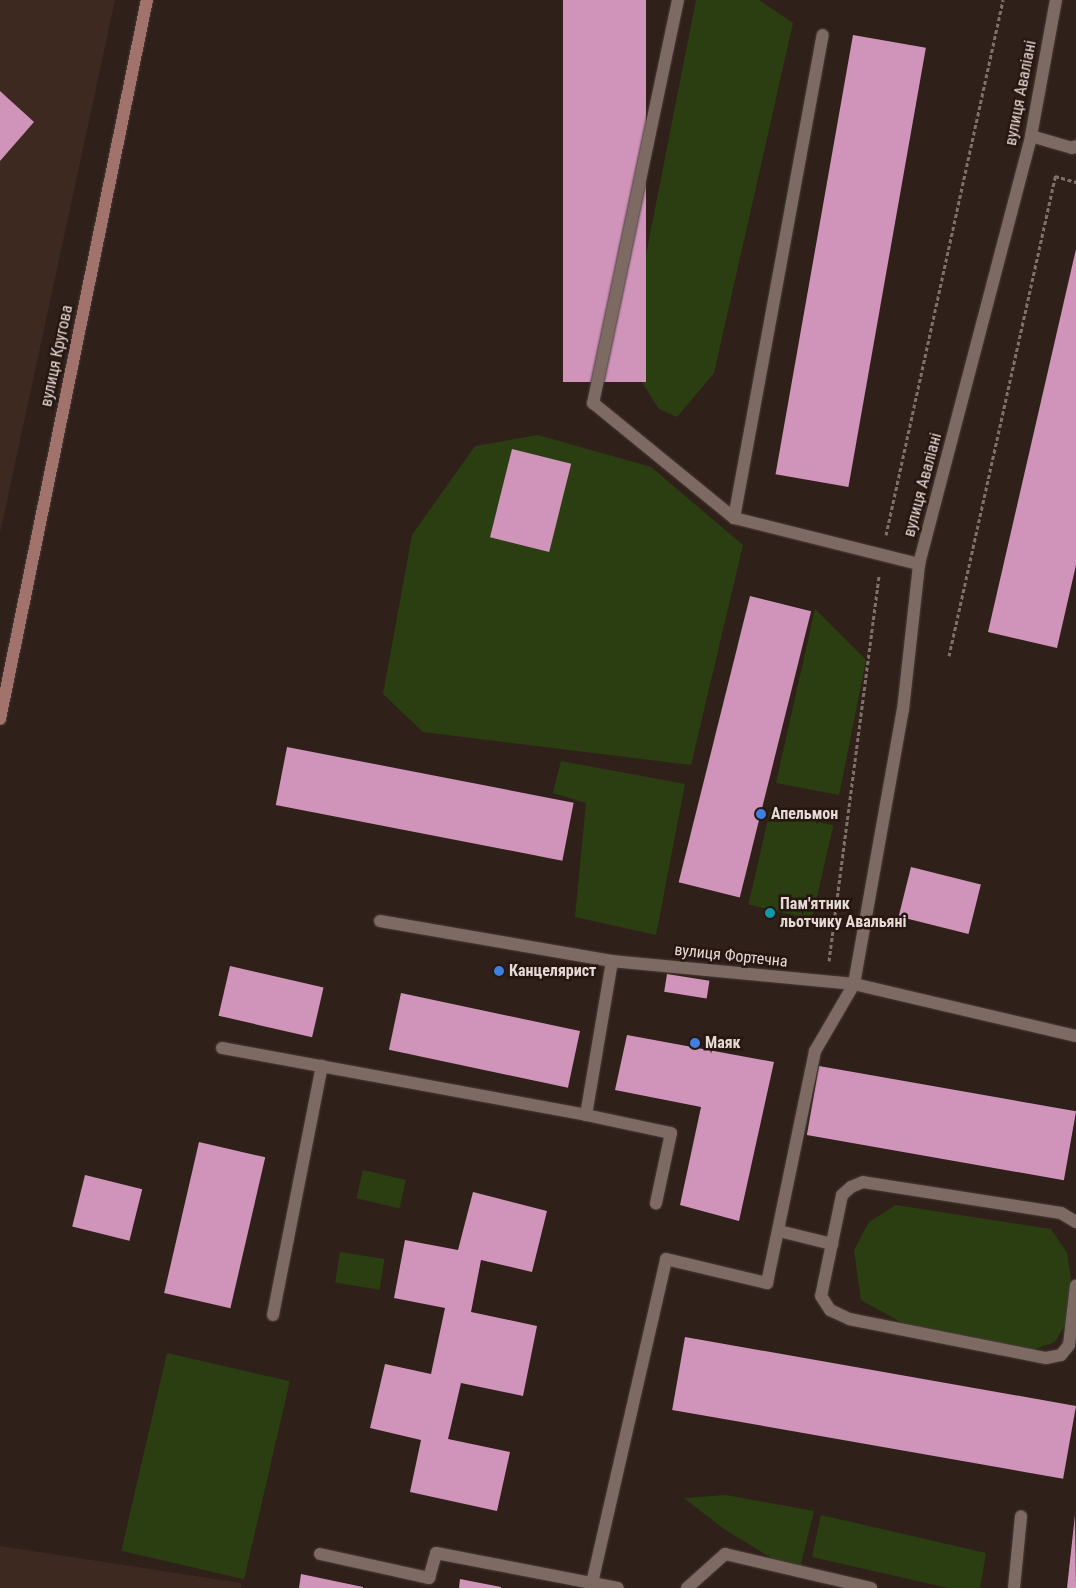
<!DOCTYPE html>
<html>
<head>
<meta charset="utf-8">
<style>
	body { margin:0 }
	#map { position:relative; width:1076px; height:1588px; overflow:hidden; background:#30201a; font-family:"Roboto Condensed",sans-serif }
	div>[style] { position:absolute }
	.built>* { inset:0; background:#3e2920 }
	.green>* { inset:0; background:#2b3e12; transform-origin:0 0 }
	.building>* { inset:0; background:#d094ba; transform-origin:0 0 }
	.path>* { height:3px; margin-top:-1.5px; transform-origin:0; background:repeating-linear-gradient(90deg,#7e706b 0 4px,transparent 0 6.5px) }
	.roads { filter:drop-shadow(0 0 1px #483b37) drop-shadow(0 0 1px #483b37) }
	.lane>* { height:12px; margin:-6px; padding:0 6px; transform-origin:6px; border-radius:6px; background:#7d6a62 }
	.street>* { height:12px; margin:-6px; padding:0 6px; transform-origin:6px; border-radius:6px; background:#7d6a62 }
	.secondary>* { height:12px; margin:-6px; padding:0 6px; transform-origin:6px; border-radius:6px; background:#a2726c }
	.dots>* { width:14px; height:14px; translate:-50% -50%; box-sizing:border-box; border:2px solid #261710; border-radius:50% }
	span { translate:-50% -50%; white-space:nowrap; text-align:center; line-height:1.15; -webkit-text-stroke:5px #261710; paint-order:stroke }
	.street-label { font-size:16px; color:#e5dad6 }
	.poi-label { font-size:16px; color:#e5dad6; font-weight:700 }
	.left { translate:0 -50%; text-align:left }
</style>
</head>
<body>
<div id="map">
	<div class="built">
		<div style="clip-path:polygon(0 0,115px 0,0 533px)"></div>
		<div style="clip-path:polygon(0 1546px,241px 1583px,241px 1588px,0 1588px)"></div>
	</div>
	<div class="green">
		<div style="clip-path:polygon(696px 0,759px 0,793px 23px,714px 373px,677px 417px,659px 409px,626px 357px)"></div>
		<div style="clip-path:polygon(538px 435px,651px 467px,743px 545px,691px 765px,423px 732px,383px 694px,412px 535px,475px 446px)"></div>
		<div style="clip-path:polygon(815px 609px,866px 660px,839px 795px,776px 783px)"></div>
		<div style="clip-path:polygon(561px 761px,685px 784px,656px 935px,575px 917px,586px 803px,553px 793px)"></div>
		<div style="left:770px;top:811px;width:65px;height:96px;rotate:13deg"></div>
		<div style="left:363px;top:1170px;width:44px;height:29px;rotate:13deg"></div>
		<div style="clip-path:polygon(896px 1205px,1051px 1229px,1067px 1253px,1072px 1287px,1065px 1325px,1055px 1342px,1029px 1351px,904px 1324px,861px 1300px,854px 1250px,869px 1222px)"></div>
		<div style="left:340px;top:1252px;width:45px;height:31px;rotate:9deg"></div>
		<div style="left:167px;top:1353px;width:126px;height:203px;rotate:13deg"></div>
		<div style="clip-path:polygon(726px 1495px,814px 1511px,799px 1571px,788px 1568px,724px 1529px,684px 1498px)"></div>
		<div style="clip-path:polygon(821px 1515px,986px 1553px,980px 1588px,948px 1588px,812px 1557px)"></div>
	</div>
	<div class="building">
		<div style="left:563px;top:0;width:83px;height:382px"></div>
		<div style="left:853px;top:35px;width:74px;height:446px;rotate:10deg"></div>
		<div style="clip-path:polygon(0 91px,34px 122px,0 161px)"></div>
		<div style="clip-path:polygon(1076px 249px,1076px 565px,1057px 648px,988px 632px)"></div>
		<div style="left:512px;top:449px;width:61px;height:91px;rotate:14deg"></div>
		<div style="left:750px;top:596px;width:63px;height:295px;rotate:14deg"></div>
		<div style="left:287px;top:747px;width:292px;height:59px;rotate:11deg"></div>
		<div style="left:911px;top:867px;width:72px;height:51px;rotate:14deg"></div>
		<div style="left:230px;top:966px;width:96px;height:51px;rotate:13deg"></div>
		<div style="left:667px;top:974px;width:43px;height:18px;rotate:9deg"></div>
		<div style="left:401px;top:993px;width:183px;height:58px;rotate:12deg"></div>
		<div style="clip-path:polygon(627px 1035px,774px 1062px,739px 1221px,680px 1205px,701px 1107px,615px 1090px)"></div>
		<div style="left:819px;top:1066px;width:261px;height:70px;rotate:10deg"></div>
		<div style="left:199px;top:1142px;width:68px;height:155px;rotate:13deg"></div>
		<div style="left:85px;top:1175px;width:59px;height:53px;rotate:14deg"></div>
		<div style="clip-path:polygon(473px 1192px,547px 1211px,532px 1272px,481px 1260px,471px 1312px,537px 1326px,523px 1396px,461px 1383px,448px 1439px,510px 1452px,497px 1511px,410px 1492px,421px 1440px,370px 1428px,385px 1364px,431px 1374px,445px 1308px,394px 1298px,405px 1240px,458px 1250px)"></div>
		<div style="left:685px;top:1337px;width:397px;height:74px;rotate:10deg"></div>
		<div style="clip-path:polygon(1075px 1515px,1076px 1588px,1067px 1588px)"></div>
		<div style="clip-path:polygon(301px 1574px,363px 1587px,363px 1588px,299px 1588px)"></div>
		<div style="clip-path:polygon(460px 1579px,501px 1587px,501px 1588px,459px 1588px)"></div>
	</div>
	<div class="path">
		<div style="left:886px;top:535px;width:548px;rotate:-77.66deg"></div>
		<div style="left:949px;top:656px;width:492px;rotate:-77.5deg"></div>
		<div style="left:1055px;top:176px;width:22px;rotate:16deg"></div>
		<div style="left:829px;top:961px;width:388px;rotate:-82.6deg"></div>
	</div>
	<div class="roads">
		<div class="lane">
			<div style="left:678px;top:0;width:412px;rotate:101.9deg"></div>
			<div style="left:593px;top:403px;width:182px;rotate:39.2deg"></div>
			<div style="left:734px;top:518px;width:191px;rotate:14deg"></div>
			<div style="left:1031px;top:136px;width:43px;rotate:16.3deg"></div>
			<div style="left:1072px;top:148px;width:4px;rotate:-27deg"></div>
			<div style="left:734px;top:518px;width:491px;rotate:-79.6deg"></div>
		</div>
		<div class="street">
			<div style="left:380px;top:921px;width:235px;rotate:9.8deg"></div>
			<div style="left:612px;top:961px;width:243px;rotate:5.4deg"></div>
			<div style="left:854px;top:984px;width:228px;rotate:13.2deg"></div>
			<div style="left:222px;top:1048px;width:370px;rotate:10.4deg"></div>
			<div style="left:586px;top:1115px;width:87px;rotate:12deg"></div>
			<div style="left:671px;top:1133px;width:72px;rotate:102.1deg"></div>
			<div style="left:586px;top:1115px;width:156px;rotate:-80.4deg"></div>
			<div style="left:1076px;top:1222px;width:17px;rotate:-149deg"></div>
			<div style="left:1061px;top:1213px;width:200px;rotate:-171.1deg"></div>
			<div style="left:863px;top:1182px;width:13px;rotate:157deg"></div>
			<div style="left:851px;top:1187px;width:12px;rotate:138deg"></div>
			<div style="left:842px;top:1195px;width:103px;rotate:101.7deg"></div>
			<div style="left:821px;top:1296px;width:17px;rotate:57deg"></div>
			<div style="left:830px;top:1310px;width:21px;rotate:25deg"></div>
			<div style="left:849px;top:1319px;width:201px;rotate:11.2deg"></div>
			<div style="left:1046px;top:1358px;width:15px;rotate:-11deg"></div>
			<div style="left:1061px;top:1355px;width:13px;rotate:-51deg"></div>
			<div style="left:1069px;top:1345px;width:60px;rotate:-83.3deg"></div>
			<div style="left:779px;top:1231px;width:55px;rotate:13.8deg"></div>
			<div style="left:273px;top:1315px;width:254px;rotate:-78.9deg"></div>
			<div style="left:320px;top:1554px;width:112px;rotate:12.4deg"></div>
			<div style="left:429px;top:1578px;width:26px;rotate:-74deg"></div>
			<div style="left:436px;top:1553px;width:159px;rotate:10.9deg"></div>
			<div style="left:592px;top:1583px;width:332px;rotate:-77.1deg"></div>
			<div style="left:666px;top:1259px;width:104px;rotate:13.4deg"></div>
			<div style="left:767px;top:1283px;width:237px;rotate:-78.3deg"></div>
			<div style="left:815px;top:1051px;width:78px;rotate:-59.8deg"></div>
			<div style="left:854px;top:984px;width:278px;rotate:-79.9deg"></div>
			<div style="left:903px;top:710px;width:147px;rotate:-83.7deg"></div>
			<div style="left:919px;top:564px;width:442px;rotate:-75.3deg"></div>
			<div style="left:1031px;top:136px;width:138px;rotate:-79.6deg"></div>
			<div style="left:592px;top:1583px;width:26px;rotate:11deg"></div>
			<div style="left:687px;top:1588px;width:51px;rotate:-41.8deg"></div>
			<div style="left:725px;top:1554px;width:150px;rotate:13.1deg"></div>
			<div style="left:1014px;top:1588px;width:72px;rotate:-84.4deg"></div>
		</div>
		<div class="secondary">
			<div style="left:0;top:719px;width:734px;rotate:-78.45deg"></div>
		</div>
	</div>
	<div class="dots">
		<div style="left:761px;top:814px;background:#3f7fe0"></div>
		<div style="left:770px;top:913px;background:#0f9aa8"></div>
		<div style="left:499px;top:971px;background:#3f7fe0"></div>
		<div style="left:695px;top:1043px;background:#3f7fe0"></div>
	</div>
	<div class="street-label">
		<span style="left:1021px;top:93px;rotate:-79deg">вулиця Аваліані</span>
		<span style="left:57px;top:356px;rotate:-78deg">вулиця Кругова</span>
		<span style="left:923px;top:485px;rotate:-75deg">вулиця Аваліані</span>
		<span style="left:731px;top:956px;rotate:6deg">вулиця Фортечна</span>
	</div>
	<div class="poi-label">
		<span class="left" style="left:771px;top:814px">Апельмон</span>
		<span class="left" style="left:780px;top:913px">Пам'ятник<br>льотчику Авальяні</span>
		<span class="left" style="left:509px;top:971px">Канцелярист</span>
		<span class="left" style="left:705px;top:1043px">Маяк</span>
	</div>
</div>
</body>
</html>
